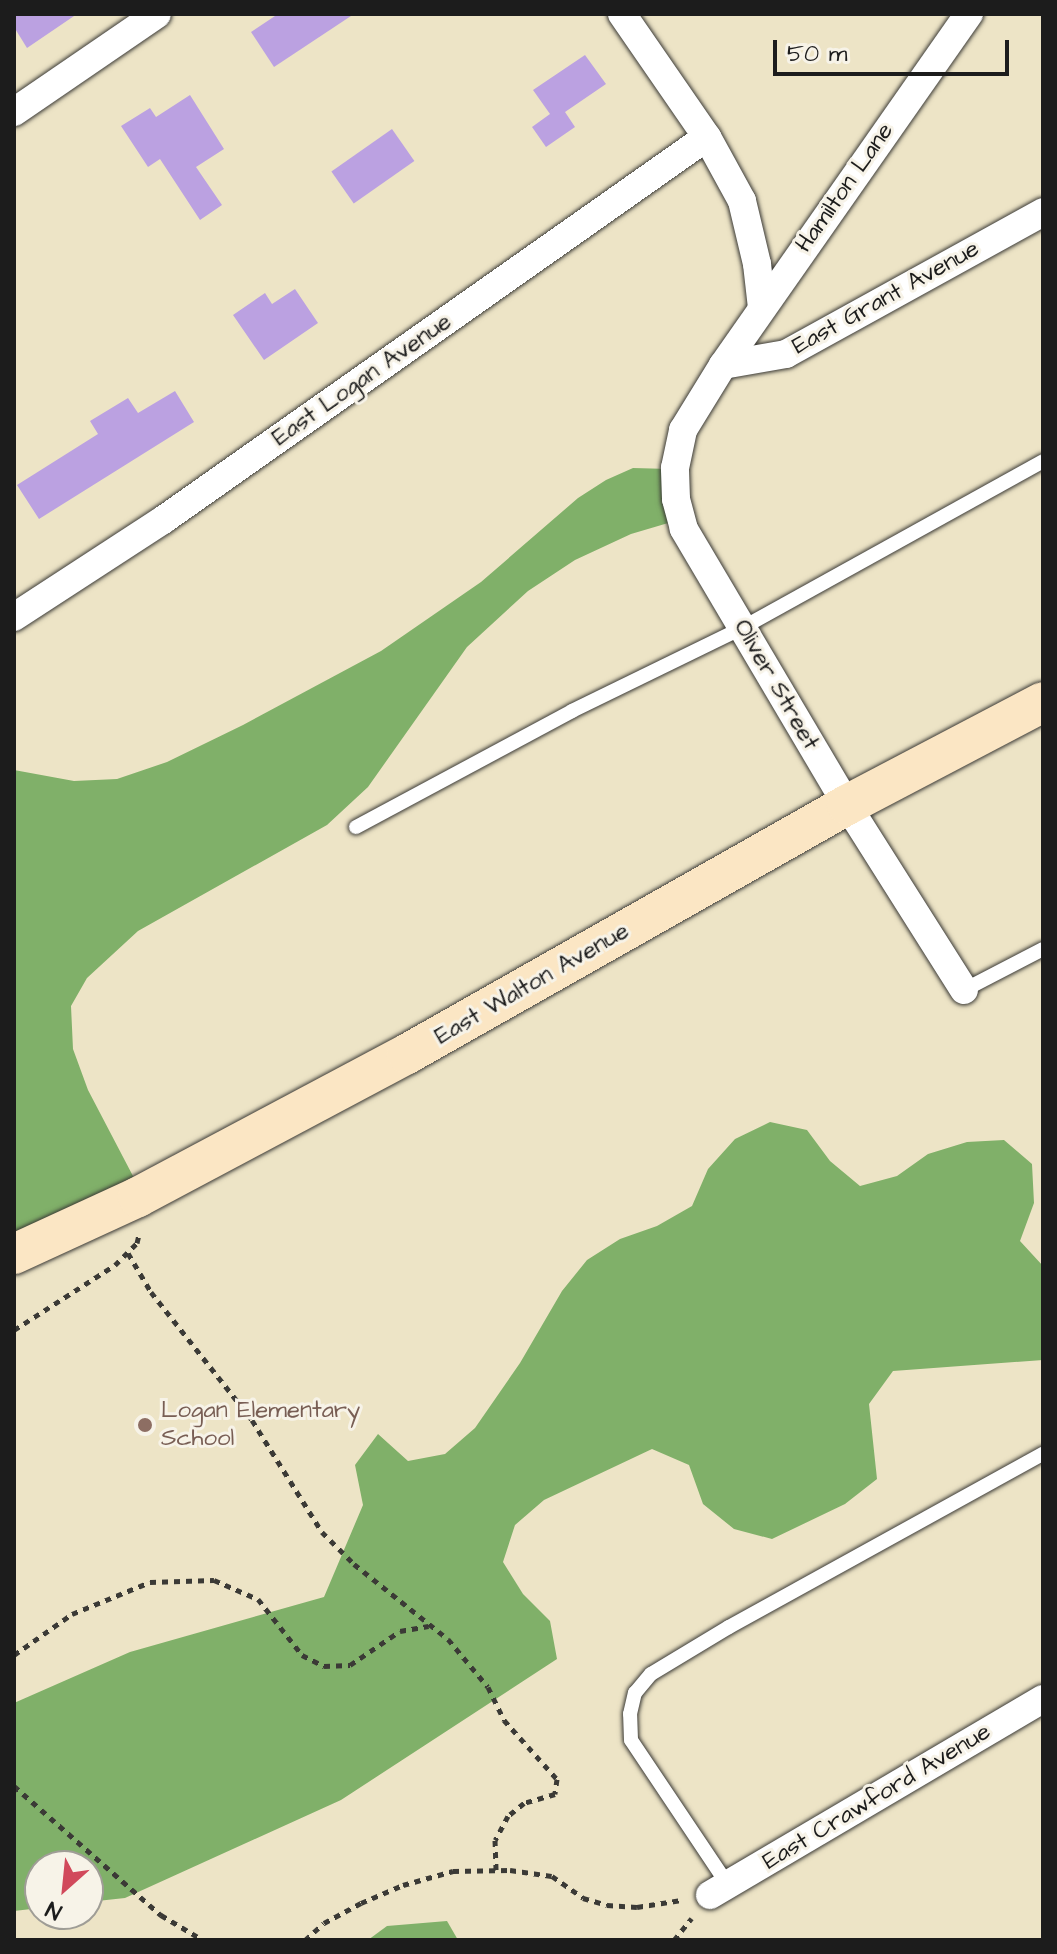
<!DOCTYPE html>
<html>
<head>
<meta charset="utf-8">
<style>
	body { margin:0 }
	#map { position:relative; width:1057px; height:1954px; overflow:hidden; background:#ede4c6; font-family:"Architects Daughter",sans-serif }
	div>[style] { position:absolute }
	.forest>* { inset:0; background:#80b069 }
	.building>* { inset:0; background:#bba1e1; transform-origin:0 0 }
	.path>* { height:5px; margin-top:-2.5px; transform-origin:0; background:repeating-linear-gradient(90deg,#3b3a36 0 6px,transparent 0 12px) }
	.roads { filter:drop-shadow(0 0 2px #3b3a36) drop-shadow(0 0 2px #3b3a36) }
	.lane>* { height:14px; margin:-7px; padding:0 7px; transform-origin:7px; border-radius:7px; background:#fff }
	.street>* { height:28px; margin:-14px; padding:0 14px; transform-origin:14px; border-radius:14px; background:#fff }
	.secondary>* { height:40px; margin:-20px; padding:0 20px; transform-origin:20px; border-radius:20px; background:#fbe6c4 }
	.dots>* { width:22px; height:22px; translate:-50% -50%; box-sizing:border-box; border:4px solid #f7f3e8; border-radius:50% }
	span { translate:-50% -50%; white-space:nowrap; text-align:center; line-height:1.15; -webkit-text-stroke:6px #f7f3e8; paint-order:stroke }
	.street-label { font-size:24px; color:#1c1c1c }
	.education-label { font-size:24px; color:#785e54 }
	.left { translate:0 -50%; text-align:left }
	.frame { position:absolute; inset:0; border:16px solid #1c1c1c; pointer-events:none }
	.north { position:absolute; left:24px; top:1850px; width:80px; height:80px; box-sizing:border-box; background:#f7f3e8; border:2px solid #9f9d96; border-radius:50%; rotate:207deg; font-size:22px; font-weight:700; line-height:32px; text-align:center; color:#1c1c1c }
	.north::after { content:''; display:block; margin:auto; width:28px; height:36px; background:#d1495b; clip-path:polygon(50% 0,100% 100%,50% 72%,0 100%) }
	.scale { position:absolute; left:773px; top:40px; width:236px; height:36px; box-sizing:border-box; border:4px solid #1c1c1c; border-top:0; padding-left:10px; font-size:24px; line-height:28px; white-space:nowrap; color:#1c1c1c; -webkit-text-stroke:6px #f7f3e8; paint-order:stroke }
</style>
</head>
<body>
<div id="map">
	<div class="forest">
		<div style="clip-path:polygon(633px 468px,670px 469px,675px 521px,631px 534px,575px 560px,528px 591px,467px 647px,368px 787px,327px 825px,138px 931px,87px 978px,71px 1006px,73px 1049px,88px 1090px,134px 1178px,14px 1239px,14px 770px,74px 781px,117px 779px,167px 762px,243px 725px,381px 651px,481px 582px,578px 498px,606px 480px)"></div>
		<div style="clip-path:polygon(770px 1122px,807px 1130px,830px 1161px,860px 1186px,897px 1176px,928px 1154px,967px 1142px,1004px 1140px,1032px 1164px,1034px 1203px,1020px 1241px,1043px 1266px,1043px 1360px,893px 1371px,869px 1404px,877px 1479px,845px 1504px,772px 1539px,734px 1529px,703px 1504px,689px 1465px,652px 1449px,544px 1500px,515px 1525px,503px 1562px,523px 1594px,550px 1621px,557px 1659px,341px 1800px,125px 1898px,88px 1902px,88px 1866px,40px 1866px,40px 1908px,14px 1911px,14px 1703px,130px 1652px,324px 1597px,363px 1505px,355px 1465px,378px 1434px,408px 1461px,445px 1454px,475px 1428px,520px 1363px,562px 1291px,587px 1260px,620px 1239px,657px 1226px,692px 1206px,708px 1169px,735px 1139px)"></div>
		<div style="clip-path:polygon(447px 1921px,458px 1940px,368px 1940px,387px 1926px)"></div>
	</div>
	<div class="building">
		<div style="clip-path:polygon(14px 14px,77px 14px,27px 48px,14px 27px)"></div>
		<div style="clip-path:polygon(278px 14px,354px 14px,274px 67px,251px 32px)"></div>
		<div style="clip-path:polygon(585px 55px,606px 84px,565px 112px,575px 127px,546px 147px,532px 127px,550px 114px,533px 90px)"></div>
		<div style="clip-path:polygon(190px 95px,224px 149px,196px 167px,222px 205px,200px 220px,160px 159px,148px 167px,121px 126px,150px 108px,156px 117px)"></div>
		<div style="left:392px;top:129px;width:39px;height:74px;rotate:55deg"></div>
		<div style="clip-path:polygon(295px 289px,318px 323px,264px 360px,233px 315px,265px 293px,272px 304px)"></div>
		<div style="clip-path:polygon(175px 391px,194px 422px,39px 519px,17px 485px,98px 434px,90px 421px,128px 398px,138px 413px)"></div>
	</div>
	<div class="path">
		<div style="left:128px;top:1253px;width:45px;rotate:59.5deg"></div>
		<div style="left:151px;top:1292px;width:163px;rotate:51.7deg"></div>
		<div style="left:252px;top:1420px;width:132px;rotate:58deg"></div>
		<div style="left:322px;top:1532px;width:45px;rotate:45deg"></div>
		<div style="left:354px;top:1564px;width:120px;rotate:38.6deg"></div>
		<div style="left:448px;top:1639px;width:62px;rotate:50.2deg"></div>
		<div style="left:488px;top:1687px;width:37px;rotate:64deg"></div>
		<div style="left:504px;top:1720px;width:79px;rotate:48.1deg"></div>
		<div style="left:557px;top:1779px;width:15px;rotate:98deg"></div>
		<div style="left:555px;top:1794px;width:32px;rotate:164deg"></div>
		<div style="left:524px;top:1803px;width:21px;rotate:141deg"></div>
		<div style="left:508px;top:1816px;width:27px;rotate:118deg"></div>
		<div style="left:495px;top:1840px;width:30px;rotate:88deg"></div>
		<div style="left:14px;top:1330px;width:120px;rotate:-32.8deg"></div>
		<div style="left:115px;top:1265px;width:31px;rotate:-45deg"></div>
		<div style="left:137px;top:1243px;width:9px;rotate:-77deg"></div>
		<div style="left:14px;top:1655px;width:71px;rotate:-35.3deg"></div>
		<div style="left:72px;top:1614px;width:84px;rotate:-22.3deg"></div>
		<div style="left:150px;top:1582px;width:64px;rotate:-1.8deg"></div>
		<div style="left:214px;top:1580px;width:48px;rotate:23.4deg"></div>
		<div style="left:258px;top:1599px;width:71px;rotate:51.8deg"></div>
		<div style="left:302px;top:1655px;width:25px;rotate:27deg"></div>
		<div style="left:324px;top:1666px;width:26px;rotate:-2deg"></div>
		<div style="left:350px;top:1665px;width:60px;rotate:-34.2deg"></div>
		<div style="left:400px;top:1631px;width:29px;rotate:-10deg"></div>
		<div style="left:14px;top:1786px;width:196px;rotate:41.3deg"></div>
		<div style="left:161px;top:1915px;width:49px;rotate:30.8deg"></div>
		<div style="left:305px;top:1940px;width:25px;rotate:-42deg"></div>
		<div style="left:324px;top:1923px;width:42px;rotate:-28.4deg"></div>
		<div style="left:361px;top:1903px;width:46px;rotate:-23.2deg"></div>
		<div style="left:403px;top:1885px;width:52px;rotate:-15.6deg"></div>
		<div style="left:453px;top:1871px;width:57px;rotate:-1deg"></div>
		<div style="left:510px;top:1870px;width:42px;rotate:8.1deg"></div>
		<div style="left:552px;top:1876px;width:38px;rotate:35deg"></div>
		<div style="left:583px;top:1898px;width:25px;rotate:16deg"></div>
		<div style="left:607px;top:1905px;width:30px;rotate:4deg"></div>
		<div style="left:637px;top:1907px;width:45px;rotate:-9deg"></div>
		<div style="left:674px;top:1940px;width:28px;rotate:-51deg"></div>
	</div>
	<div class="roads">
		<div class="lane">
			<div style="left:356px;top:827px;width:245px;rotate:-28.2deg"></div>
			<div style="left:572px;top:711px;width:189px;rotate:-26deg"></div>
			<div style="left:742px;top:628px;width:344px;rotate:-29deg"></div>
			<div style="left:964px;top:990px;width:89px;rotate:-27.4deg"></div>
			<div style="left:728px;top:1885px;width:174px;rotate:-123.8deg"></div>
			<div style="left:631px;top:1740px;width:26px;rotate:-92deg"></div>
			<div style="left:630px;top:1714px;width:22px;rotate:-77deg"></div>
			<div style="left:635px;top:1693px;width:25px;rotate:-50deg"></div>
			<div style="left:651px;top:1674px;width:91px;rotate:-31.1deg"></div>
			<div style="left:729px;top:1627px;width:359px;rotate:-28.9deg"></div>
		</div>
		<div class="street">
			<div style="left:622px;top:14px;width:150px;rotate:55.4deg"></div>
			<div style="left:707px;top:137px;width:73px;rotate:61.3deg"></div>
			<div style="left:742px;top:201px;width:65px;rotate:76.6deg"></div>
			<div style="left:757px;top:264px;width:44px;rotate:83.5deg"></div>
			<div style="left:14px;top:112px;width:173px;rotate:-34.4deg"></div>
			<div style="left:723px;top:365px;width:64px;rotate:-9.9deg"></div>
			<div style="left:786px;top:354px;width:294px;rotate:-28.9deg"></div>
			<div style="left:14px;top:617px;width:178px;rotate:-33.1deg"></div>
			<div style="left:163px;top:520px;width:665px;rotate:-35.15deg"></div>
			<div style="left:964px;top:990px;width:219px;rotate:-122.3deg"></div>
			<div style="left:847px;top:805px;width:321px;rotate:-120.6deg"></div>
			<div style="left:684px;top:529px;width:31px;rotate:-105deg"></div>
			<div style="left:676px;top:499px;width:31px;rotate:-92deg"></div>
			<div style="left:675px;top:468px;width:39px;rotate:-78deg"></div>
			<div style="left:683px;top:430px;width:76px;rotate:-58.4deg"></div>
			<div style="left:723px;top:365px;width:429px;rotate:-55deg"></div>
			<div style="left:710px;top:1895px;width:386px;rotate:-30.5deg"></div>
		</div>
		<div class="secondary">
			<div style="left:14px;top:1254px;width:136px;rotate:-24.7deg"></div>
			<div style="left:138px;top:1197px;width:305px;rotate:-28deg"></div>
			<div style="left:407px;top:1054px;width:506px;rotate:-29.51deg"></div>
			<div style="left:847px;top:805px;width:221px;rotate:-27.7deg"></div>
		</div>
	</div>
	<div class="dots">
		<div style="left:145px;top:1425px;background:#8d6e63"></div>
	</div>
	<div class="street-label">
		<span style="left:845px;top:188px;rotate:-55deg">Hamilton Lane</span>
		<span style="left:886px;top:298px;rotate:-29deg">East Grant Avenue</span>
		<span style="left:362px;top:380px;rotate:-35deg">East Logan Avenue</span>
		<span style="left:776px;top:685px;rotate:60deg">Oliver Street</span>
		<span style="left:532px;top:984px;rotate:-30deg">East Walton Avenue</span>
		<span style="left:877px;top:1797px;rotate:-31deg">East Crawford Avenue</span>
	</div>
	<div class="education-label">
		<span class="left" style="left:161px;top:1425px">Logan Elementary<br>School</span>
	</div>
	<div class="frame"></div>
	<div class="north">N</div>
	<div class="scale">50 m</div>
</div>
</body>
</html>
